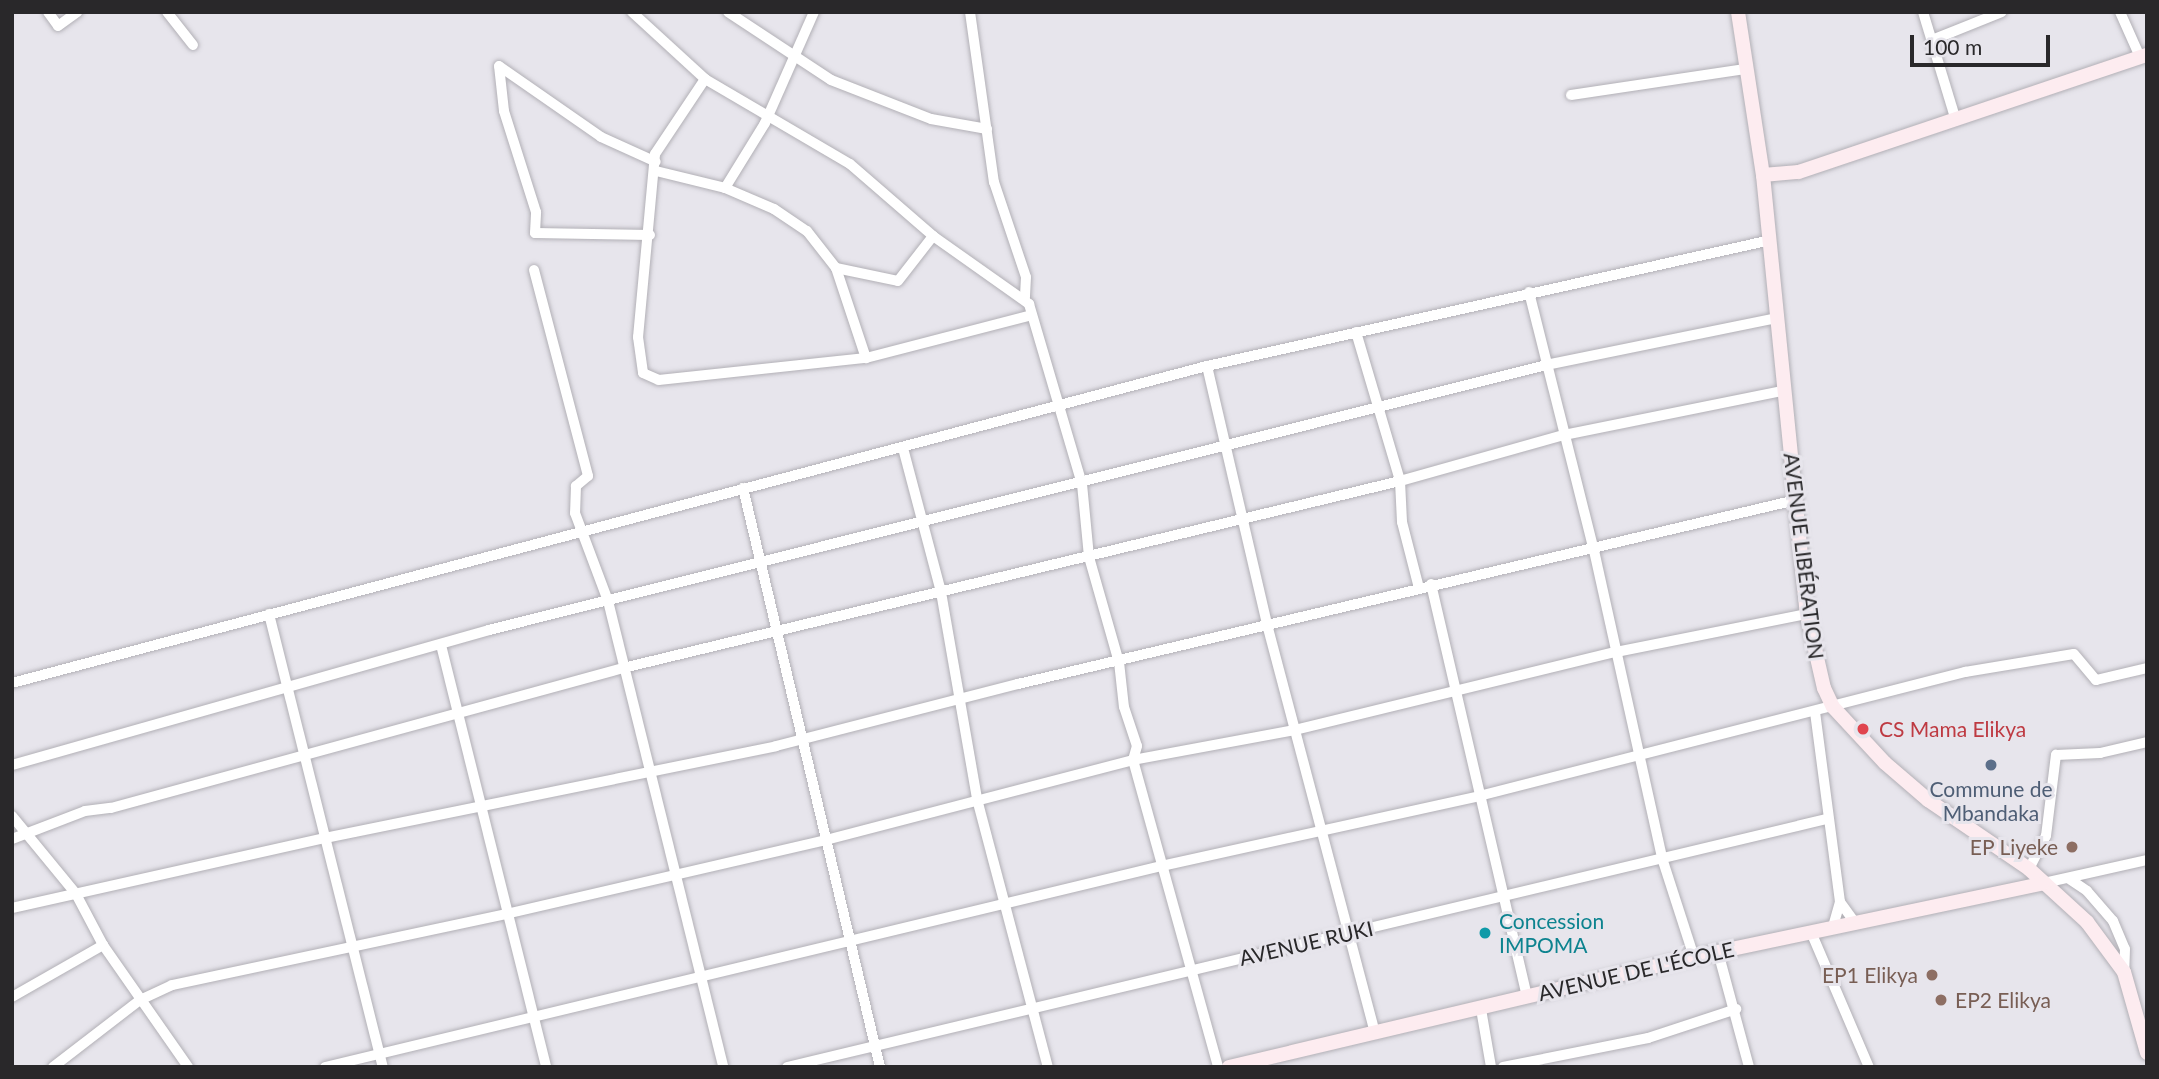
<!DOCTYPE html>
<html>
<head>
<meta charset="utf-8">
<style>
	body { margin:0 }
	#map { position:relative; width:2159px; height:1079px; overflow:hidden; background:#e7e5ec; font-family:Lato,sans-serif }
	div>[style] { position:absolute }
	.roads { filter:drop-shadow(0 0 2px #b2b0b6) drop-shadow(0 0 2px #b2b0b6) }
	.street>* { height:10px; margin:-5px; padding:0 5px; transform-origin:5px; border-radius:5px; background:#fff }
	.secondary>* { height:14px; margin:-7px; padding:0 7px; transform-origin:7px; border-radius:7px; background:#fdecf0 }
	.dots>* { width:19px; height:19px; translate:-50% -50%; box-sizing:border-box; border:4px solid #e7e5ec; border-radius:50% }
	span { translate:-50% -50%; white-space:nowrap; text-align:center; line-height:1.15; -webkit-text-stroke:6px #e7e5ec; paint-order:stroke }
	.street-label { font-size:21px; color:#29282a }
	.health-label { font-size:21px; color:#be3a42 }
	.left { translate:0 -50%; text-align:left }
	.service-label { font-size:21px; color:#4e5e75 }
	.education-label { font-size:21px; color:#785e54 }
	.right { translate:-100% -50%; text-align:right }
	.culture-label { font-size:21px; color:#0d838f }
	.frame { position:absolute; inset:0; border:14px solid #29282a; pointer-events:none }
	.scale { position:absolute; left:1910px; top:35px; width:140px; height:32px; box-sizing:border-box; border:4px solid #29282a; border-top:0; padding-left:9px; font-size:21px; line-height:24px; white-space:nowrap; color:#29282a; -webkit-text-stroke:5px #e7e5ec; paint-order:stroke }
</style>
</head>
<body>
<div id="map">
	<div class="roads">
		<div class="street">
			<div style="left:48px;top:12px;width:17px;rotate:54deg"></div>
			<div style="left:58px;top:26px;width:24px;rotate:-36deg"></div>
			<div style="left:167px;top:12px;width:42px;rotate:51.8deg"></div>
			<div style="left:632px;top:12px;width:99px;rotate:42.5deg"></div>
			<div style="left:705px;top:79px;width:168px;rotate:30.4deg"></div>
			<div style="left:850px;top:164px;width:110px;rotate:40.9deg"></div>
			<div style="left:933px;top:236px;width:118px;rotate:35.3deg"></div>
			<div style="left:1029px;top:304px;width:188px;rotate:73.6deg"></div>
			<div style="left:1082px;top:484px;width:73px;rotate:84.5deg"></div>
			<div style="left:1089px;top:557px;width:109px;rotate:74.1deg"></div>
			<div style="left:1119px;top:662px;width:45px;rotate:83.7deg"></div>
			<div style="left:1124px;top:707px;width:41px;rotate:71.6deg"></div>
			<div style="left:1137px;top:746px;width:15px;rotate:106deg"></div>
			<div style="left:1133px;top:760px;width:319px;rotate:74.5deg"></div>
			<div style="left:728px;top:12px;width:123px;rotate:33.4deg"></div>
			<div style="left:831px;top:80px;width:107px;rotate:21.3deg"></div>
			<div style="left:931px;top:119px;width:57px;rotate:10.1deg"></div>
			<div style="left:970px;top:12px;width:172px;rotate:82deg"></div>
			<div style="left:994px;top:182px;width:100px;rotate:71.4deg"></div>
			<div style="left:1026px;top:277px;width:21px;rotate:93deg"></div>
			<div style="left:1923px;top:12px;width:110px;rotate:73.1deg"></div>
			<div style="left:2120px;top:12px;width:49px;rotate:66deg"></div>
			<div style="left:1932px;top:40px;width:75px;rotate:-21.8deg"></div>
			<div style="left:705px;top:79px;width:90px;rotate:123.7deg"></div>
			<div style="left:655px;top:154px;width:184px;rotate:95.3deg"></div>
			<div style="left:638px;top:337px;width:36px;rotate:82deg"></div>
			<div style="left:643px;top:373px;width:17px;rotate:24deg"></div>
			<div style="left:659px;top:380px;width:208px;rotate:-6.1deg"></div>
			<div style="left:866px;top:358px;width:171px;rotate:-14.5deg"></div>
			<div style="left:1571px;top:95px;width:176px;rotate:-8.5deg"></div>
			<div style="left:656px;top:171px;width:71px;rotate:13.8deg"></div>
			<div style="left:725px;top:188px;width:53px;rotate:23.2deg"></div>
			<div style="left:774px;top:209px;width:40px;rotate:34deg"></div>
			<div style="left:807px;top:231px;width:47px;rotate:51.9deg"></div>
			<div style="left:836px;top:268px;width:95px;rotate:71.6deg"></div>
			<div style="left:725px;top:188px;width:76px;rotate:-58.4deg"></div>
			<div style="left:765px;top:123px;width:121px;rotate:-66.2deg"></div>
			<div style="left:650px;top:235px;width:115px;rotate:-179deg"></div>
			<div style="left:535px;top:233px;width:21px;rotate:-87deg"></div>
			<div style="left:536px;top:212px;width:106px;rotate:-107.6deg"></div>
			<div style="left:504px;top:111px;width:45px;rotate:-96.3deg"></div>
			<div style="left:499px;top:66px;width:124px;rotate:34.8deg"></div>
			<div style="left:601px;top:137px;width:60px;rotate:24.4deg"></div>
			<div style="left:836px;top:268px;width:63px;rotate:11.8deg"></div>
			<div style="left:898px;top:281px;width:57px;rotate:-52.1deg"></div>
			<div style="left:534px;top:270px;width:213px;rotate:75.3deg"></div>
			<div style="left:588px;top:476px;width:16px;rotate:140deg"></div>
			<div style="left:576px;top:486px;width:27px;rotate:92deg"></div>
			<div style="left:575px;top:513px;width:94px;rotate:69.4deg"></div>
			<div style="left:608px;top:601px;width:480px;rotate:76.1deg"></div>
			<div style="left:1529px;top:292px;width:262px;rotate:75.9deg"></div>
			<div style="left:1593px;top:546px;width:320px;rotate:77.5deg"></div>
			<div style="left:1662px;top:858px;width:104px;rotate:72.1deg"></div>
			<div style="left:1356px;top:332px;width:155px;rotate:73.5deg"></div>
			<div style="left:1400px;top:481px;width:41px;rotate:87.2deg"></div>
			<div style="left:1402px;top:522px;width:68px;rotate:75.6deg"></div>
			<div style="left:1207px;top:366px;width:269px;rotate:76.9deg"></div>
			<div style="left:1268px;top:628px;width:418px;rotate:75.2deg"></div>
			<div style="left:903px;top:448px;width:149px;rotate:75.2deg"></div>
			<div style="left:941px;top:592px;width:210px;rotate:80.1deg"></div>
			<div style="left:977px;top:799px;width:277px;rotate:75.2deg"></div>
			<div style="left:743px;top:488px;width:595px;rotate:76.69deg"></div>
			<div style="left:1431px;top:584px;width:423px;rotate:76.9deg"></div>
			<div style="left:269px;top:614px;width:467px;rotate:75.9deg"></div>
			<div style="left:441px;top:645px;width:435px;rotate:76deg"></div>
			<div style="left:12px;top:683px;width:1236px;rotate:-14.86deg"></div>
			<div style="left:1207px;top:366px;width:573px;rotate:-12.6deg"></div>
			<div style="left:1815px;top:712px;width:192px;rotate:82.5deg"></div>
			<div style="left:1840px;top:902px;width:25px;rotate:106deg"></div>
			<div style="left:12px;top:765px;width:496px;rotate:-15.8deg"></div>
			<div style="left:489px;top:630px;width:1090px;rotate:-14.07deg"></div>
			<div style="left:1546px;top:365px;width:235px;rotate:-11.5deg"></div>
			<div style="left:12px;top:816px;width:101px;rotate:50.6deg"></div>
			<div style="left:76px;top:894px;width:58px;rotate:62.1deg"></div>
			<div style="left:103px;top:945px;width:149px;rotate:55.1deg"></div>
			<div style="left:12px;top:839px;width:78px;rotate:-21deg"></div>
			<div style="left:85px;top:811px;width:26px;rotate:-7deg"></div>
			<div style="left:111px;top:808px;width:531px;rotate:-15.29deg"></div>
			<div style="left:623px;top:668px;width:799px;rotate:-13.53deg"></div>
			<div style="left:1400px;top:481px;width:170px;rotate:-15.7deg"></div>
			<div style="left:1564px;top:435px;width:223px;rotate:-11.4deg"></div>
			<div style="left:2029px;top:869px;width:37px;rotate:-63deg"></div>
			<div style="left:2046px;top:836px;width:82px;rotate:-83deg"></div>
			<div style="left:2056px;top:755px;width:44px;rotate:-2.6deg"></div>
			<div style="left:2100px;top:753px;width:48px;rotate:-13.2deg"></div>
			<div style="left:2068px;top:878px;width:23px;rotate:34deg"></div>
			<div style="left:2087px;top:891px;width:40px;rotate:49deg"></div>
			<div style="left:2113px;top:921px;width:30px;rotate:67deg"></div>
			<div style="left:2125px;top:949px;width:23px;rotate:92deg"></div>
			<div style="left:2044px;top:883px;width:106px;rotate:-12.6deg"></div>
			<div style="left:1840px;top:902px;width:24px;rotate:54deg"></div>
			<div style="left:12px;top:908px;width:321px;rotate:-12.6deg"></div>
			<div style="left:325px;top:838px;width:460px;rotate:-11.5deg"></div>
			<div style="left:776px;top:746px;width:250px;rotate:-14.4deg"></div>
			<div style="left:1018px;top:684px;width:799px;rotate:-13.31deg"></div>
			<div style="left:1811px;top:932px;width:147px;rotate:66.8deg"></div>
			<div style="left:1718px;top:952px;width:119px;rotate:74.9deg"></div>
			<div style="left:12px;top:997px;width:105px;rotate:-29.7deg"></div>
			<div style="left:1481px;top:1009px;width:59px;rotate:80.2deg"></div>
			<div style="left:53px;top:1067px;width:110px;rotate:-37.6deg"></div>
			<div style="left:140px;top:1000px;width:35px;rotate:-25deg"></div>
			<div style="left:172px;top:985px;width:341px;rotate:-12deg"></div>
			<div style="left:506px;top:914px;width:328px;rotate:-13deg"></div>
			<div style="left:826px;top:840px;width:317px;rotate:-14.6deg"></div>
			<div style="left:1133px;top:760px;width:165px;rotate:-10.5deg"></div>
			<div style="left:1295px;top:730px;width:330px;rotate:-13.7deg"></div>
			<div style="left:1616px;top:652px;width:195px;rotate:-11.3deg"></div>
			<div style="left:325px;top:1067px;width:865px;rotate:-13.51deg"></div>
			<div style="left:1166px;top:865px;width:321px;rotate:-12.4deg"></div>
			<div style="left:1479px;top:796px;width:502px;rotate:-14.31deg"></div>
			<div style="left:1965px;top:672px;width:110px;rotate:-9.4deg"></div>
			<div style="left:2074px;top:654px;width:34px;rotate:50deg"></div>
			<div style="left:2096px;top:680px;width:52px;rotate:-13.2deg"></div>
			<div style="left:787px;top:1067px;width:1068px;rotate:-13.42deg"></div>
			<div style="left:1503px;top:1067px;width:148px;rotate:-11.3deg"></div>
			<div style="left:1648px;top:1038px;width:93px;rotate:-18.2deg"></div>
		</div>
		<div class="secondary">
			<div style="left:1738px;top:12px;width:165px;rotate:81.3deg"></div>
			<div style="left:1763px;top:175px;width:441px;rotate:84.3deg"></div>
			<div style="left:1807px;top:614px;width:76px;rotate:77.1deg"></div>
			<div style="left:1824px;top:688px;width:21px;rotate:65deg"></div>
			<div style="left:1833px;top:707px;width:76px;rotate:47.1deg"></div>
			<div style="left:1885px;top:763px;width:57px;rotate:40.7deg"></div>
			<div style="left:1928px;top:800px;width:122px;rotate:34.3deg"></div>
			<div style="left:2029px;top:869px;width:79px;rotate:42.4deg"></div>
			<div style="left:2087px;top:922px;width:62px;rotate:53.5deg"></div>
			<div style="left:2124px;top:972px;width:84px;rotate:74.1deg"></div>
			<div style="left:1763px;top:175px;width:36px;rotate:-5deg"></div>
			<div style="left:1799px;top:172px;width:367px;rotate:-18.6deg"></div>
			<div style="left:1229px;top:1067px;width:478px;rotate:-13.3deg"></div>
			<div style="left:1694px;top:957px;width:358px;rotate:-11.9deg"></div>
		</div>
	</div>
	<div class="dots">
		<div style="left:1863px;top:729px;background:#e0444e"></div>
		<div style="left:1991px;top:765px;background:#5c6f8a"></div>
		<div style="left:2072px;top:847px;background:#8d6e63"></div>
		<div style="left:1485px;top:933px;background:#0f9aa8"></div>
		<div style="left:1932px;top:975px;background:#8d6e63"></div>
		<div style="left:1941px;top:1000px;background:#8d6e63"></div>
	</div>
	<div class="street-label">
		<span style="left:1804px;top:556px;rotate:83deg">AVENUE LIBÉRATION</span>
		<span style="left:1306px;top:943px;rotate:-13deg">AVENUE RUKI</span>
		<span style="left:1636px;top:971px;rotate:-13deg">AVENUE DE L'ÉCOLE</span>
	</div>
	<div class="health-label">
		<span class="left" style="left:1879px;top:729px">CS Mama Elikya</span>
	</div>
	<div class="service-label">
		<span style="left:1991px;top:801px">Commune de<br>Mbandaka</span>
	</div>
	<div class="education-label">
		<span class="right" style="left:2058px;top:847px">EP Liyeke</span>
		<span class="right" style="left:1918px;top:975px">EP1 Elikya</span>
		<span class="left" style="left:1955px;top:1000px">EP2 Elikya</span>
	</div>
	<div class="culture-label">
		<span class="left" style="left:1499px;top:933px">Concession<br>IMPOMA</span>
	</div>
	<div class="frame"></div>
	<div class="scale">100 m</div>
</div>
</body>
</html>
